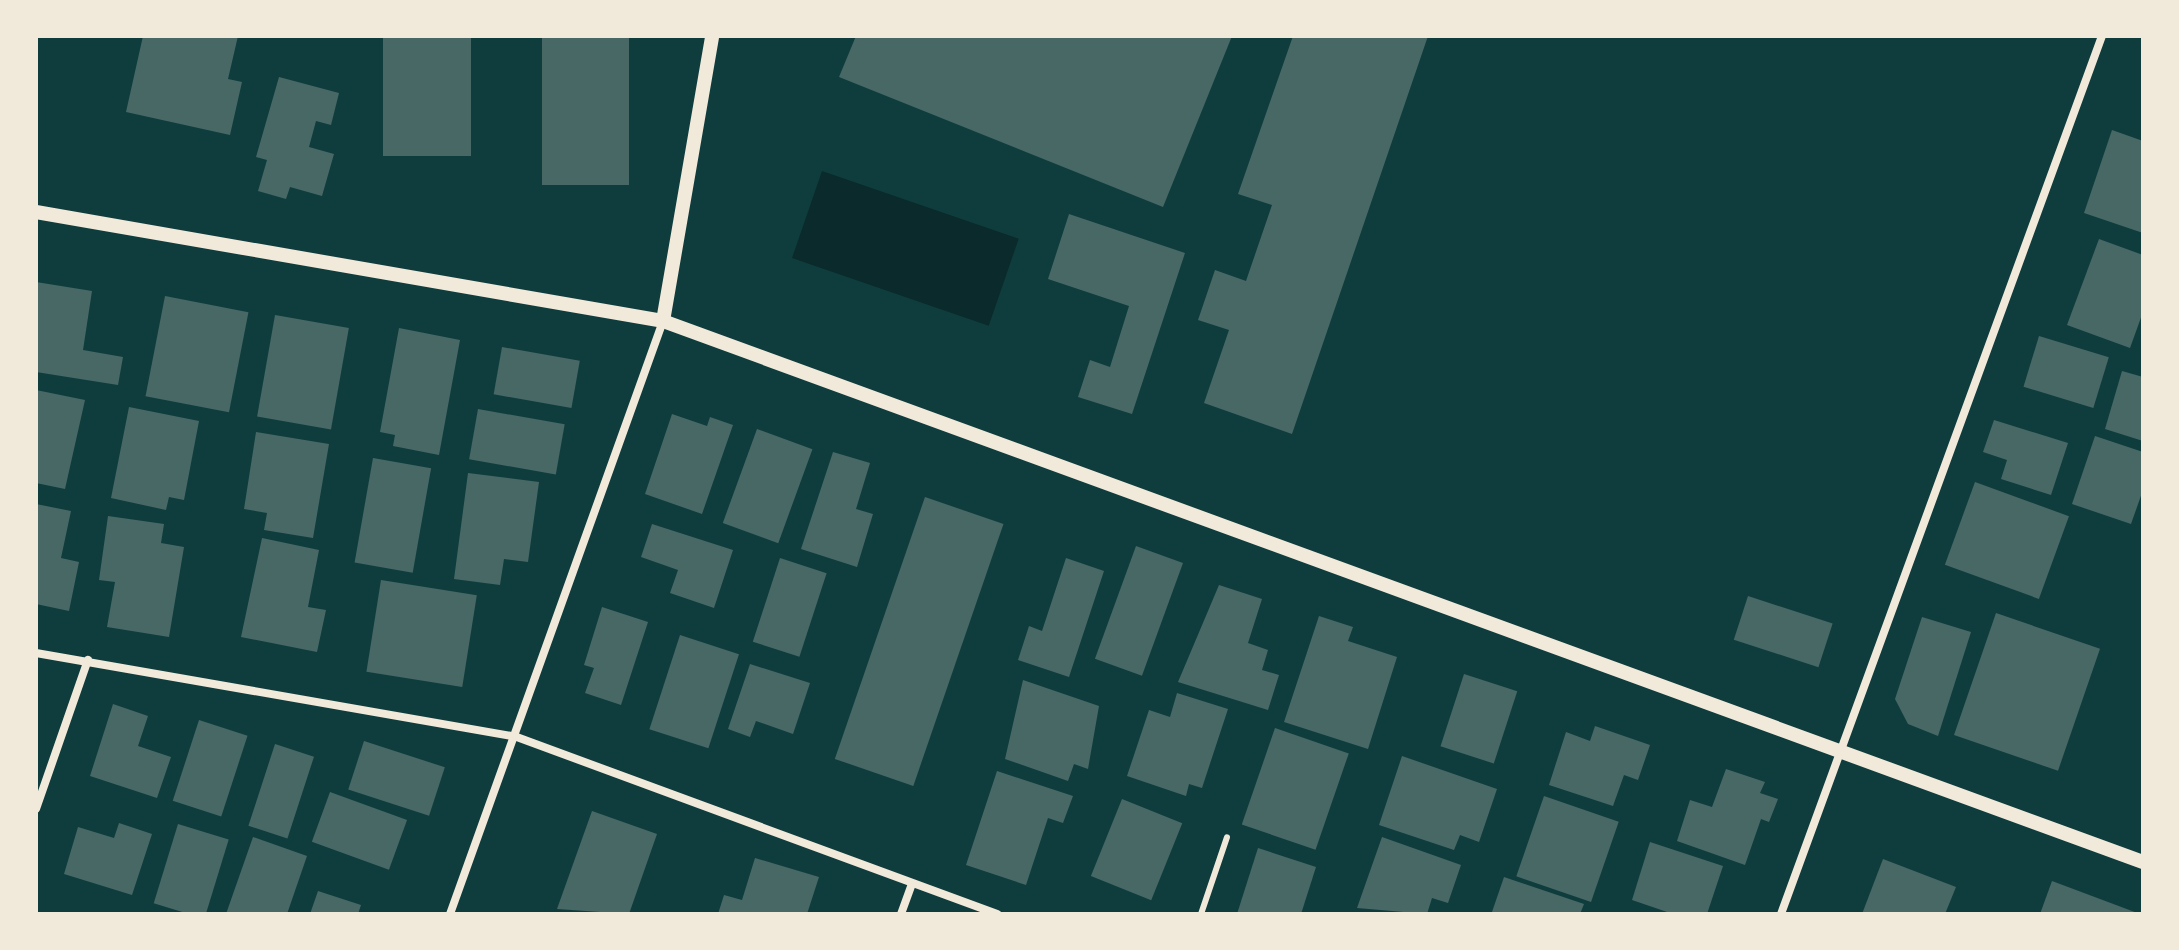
<!DOCTYPE html>
<html>
<head>
<meta charset="utf-8">
<style>
	body { margin:0 }
	#map { position:relative; width:2179px; height:950px; overflow:hidden; background:#0f3d3e; font-family:Barlow,sans-serif }
	div>[style] { position:absolute }
	.water>* { inset:0; background:#0a2a2b; transform-origin:0 0 }
	.building>* { inset:0; background:#486865; transform-origin:0 0 }
	.service>* { height:6px; margin:-3px; padding:0 3px; transform-origin:3px; border-radius:3px; background:#f1e9da }
	.minor>* { height:8px; margin:-4px; padding:0 4px; transform-origin:4px; border-radius:4px; background:#f1e9da }
	.tertiary>* { height:14px; margin:-7px; padding:0 7px; transform-origin:7px; border-radius:7px; background:#f1e9da }
	span { translate:-50% -50%; white-space:nowrap; text-align:center; line-height:1.15; -webkit-text-stroke:8px #f1e9da; paint-order:stroke }
	.frame { position:absolute; inset:0; border:38px solid #f1e9da; pointer-events:none }
</style>
</head>
<body>
<div id="map">
	<div class="water">
		<div style="left:822px;top:171px;width:208px;height:92px;rotate:19deg"></div>
	</div>
	<div class="building">
		<div style="clip-path:polygon(143px 36px,238px 36px,228px 79px,242px 82px,230px 135px,126px 112px)"></div>
		<div style="left:383px;top:36px;width:88px;height:120px"></div>
		<div style="left:542px;top:36px;width:87px;height:149px"></div>
		<div style="clip-path:polygon(856px 36px,1232px 36px,1163px 207px,839px 77px)"></div>
		<div style="clip-path:polygon(1293px 36px,1428px 36px,1292px 434px,1204px 403px,1229px 330px,1198px 320px,1215px 270px,1246px 281px,1272px 205px,1238px 194px)"></div>
		<div style="clip-path:polygon(279px 77px,339px 93px,331px 125px,316px 121px,309px 147px,334px 154px,322px 196px,290px 187px,286px 199px,258px 191px,267px 160px,256px 157px)"></div>
		<div style="clip-path:polygon(2112px 130px,2143px 141px,2143px 233px,2084px 213px)"></div>
		<div style="clip-path:polygon(1069px 214px,1185px 253px,1132px 414px,1078px 397px,1090px 360px,1110px 367px,1129px 306px,1048px 279px)"></div>
		<div style="clip-path:polygon(2099px 239px,2143px 255px,2143px 312px,2130px 348px,2067px 325px)"></div>
		<div style="clip-path:polygon(36px 282px,92px 291px,83px 350px,123px 357px,118px 385px,36px 372px)"></div>
		<div style="left:165px;top:296px;width:85px;height:102px;rotate:11deg"></div>
		<div style="left:275px;top:315px;width:75px;height:103px;rotate:10deg"></div>
		<div style="clip-path:polygon(399px 328px,460px 340px,439px 455px,393px 446px,395px 435px,380px 432px)"></div>
		<div style="left:2039px;top:336px;width:73px;height:53px;rotate:17deg"></div>
		<div style="left:502px;top:347px;width:79px;height:48px;rotate:10deg"></div>
		<div style="clip-path:polygon(2122px 371px,2143px 377px,2143px 441px,2105px 429px)"></div>
		<div style="clip-path:polygon(36px 390px,85px 400px,65px 489px,36px 483px)"></div>
		<div style="clip-path:polygon(129px 407px,199px 421px,184px 500px,169px 497px,166px 510px,111px 498px)"></div>
		<div style="left:478px;top:409px;width:88px;height:51px;rotate:10deg"></div>
		<div style="clip-path:polygon(672px 414px,707px 426px,710px 417px,733px 425px,702px 514px,645px 494px)"></div>
		<div style="clip-path:polygon(1994px 420px,2068px 443px,2051px 495px,2001px 479px,2007px 460px,1983px 452px)"></div>
		<div style="left:757px;top:429px;width:59px;height:100px;rotate:20deg"></div>
		<div style="clip-path:polygon(256px 432px,329px 444px,313px 538px,264px 530px,267px 513px,244px 509px)"></div>
		<div style="clip-path:polygon(2095px 436px,2143px 452px,2143px 490px,2131px 524px,2072px 504px)"></div>
		<div style="clip-path:polygon(833px 452px,870px 463px,856px 509px,873px 514px,857px 567px,801px 549px)"></div>
		<div style="left:373px;top:458px;width:59px;height:106px;rotate:10deg"></div>
		<div style="clip-path:polygon(468px 473px,539px 482px,528px 562px,504px 559px,500px 585px,454px 579px)"></div>
		<div style="left:1975px;top:482px;width:100px;height:88px;rotate:20deg"></div>
		<div style="left:925px;top:497px;width:83px;height:277px;rotate:19deg"></div>
		<div style="clip-path:polygon(36px 504px,71px 511px,61px 558px,79px 562px,69px 611px,36px 604px)"></div>
		<div style="clip-path:polygon(108px 516px,164px 524px,161px 543px,184px 547px,169px 637px,107px 627px,115px 582px,99px 580px)"></div>
		<div style="clip-path:polygon(652px 524px,733px 550px,714px 608px,670px 593px,678px 570px,641px 557px)"></div>
		<div style="clip-path:polygon(262px 538px,319px 550px,308px 607px,326px 610px,317px 652px,241px 637px)"></div>
		<div style="left:1136px;top:546px;width:50px;height:120px;rotate:20deg"></div>
		<div style="left:780px;top:558px;width:49px;height:88px;rotate:18deg"></div>
		<div style="clip-path:polygon(1066px 558px,1104px 571px,1069px 677px,1018px 660px,1029px 626px,1042px 631px)"></div>
		<div style="left:381px;top:580px;width:97px;height:93px;rotate:9deg"></div>
		<div style="clip-path:polygon(1219px 585px,1262px 599px,1248px 643px,1268px 650px,1262px 670px,1279px 675px,1268px 710px,1178px 682px)"></div>
		<div style="left:1748px;top:596px;width:89px;height:46px;rotate:18deg"></div>
		<div style="clip-path:polygon(602px 607px,648px 622px,621px 705px,585px 693px,594px 668px,584px 665px)"></div>
		<div style="left:1996px;top:613px;width:110px;height:129px;rotate:19deg"></div>
		<div style="clip-path:polygon(1319px 616px,1353px 627px,1348px 641px,1397px 657px,1368px 749px,1284px 722px)"></div>
		<div style="clip-path:polygon(1922px 617px,1971px 632px,1938px 736px,1908px 724px,1895px 699px)"></div>
		<div style="left:680px;top:635px;width:62px;height:99px;rotate:18deg"></div>
		<div style="clip-path:polygon(750px 664px,810px 683px,793px 734px,756px 721px,750px 737px,728px 729px)"></div>
		<div style="left:1464px;top:674px;width:56px;height:76px;rotate:18deg"></div>
		<div style="clip-path:polygon(1023px 680px,1099px 706px,1088px 769px,1074px 764px,1068px 781px,1005px 759px)"></div>
		<div style="clip-path:polygon(1177px 693px,1228px 709px,1202px 788px,1189px 784px,1186px 796px,1127px 776px,1149px 710px,1170px 717px)"></div>
		<div style="clip-path:polygon(113px 704px,148px 716px,138px 746px,171px 757px,157px 798px,90px 776px)"></div>
		<div style="left:199px;top:720px;width:51px;height:85px;rotate:18deg"></div>
		<div style="clip-path:polygon(1595px 726px,1650px 745px,1638px 780px,1624px 775px,1613px 806px,1549px 785px,1566px 732px,1590px 741px)"></div>
		<div style="left:1275px;top:728px;width:78px;height:102px;rotate:19deg"></div>
		<div style="left:364px;top:741px;width:85px;height:51px;rotate:18deg"></div>
		<div style="left:275px;top:744px;width:41px;height:86px;rotate:18deg"></div>
		<div style="clip-path:polygon(1402px 756px,1497px 789px,1479px 842px,1460px 835px,1454px 850px,1379px 825px)"></div>
		<div style="clip-path:polygon(1726px 769px,1765px 782px,1760px 793px,1778px 799px,1769px 822px,1761px 819px,1745px 865px,1677px 841px,1690px 800px,1712px 807px)"></div>
		<div style="clip-path:polygon(997px 771px,1073px 796px,1063px 823px,1048px 818px,1026px 885px,966px 865px)"></div>
		<div style="left:330px;top:792px;width:82px;height:53px;rotate:20deg"></div>
		<div style="left:1544px;top:796px;width:79px;height:85px;rotate:19deg"></div>
		<div style="left:1122px;top:799px;width:65px;height:83px;rotate:22deg"></div>
		<div style="clip-path:polygon(592px 811px,657px 834px,629px 914px,557px 909px)"></div>
		<div style="clip-path:polygon(119px 823px,152px 834px,132px 895px,64px 874px,78px 827px,114px 838px)"></div>
		<div style="left:178px;top:824px;width:53px;height:83px;rotate:17deg"></div>
		<div style="clip-path:polygon(253px 837px,307px 856px,287px 914px,226px 914px)"></div>
		<div style="clip-path:polygon(1382px 837px,1461px 865px,1448px 903px,1432px 898px,1427px 914px,1357px 908px)"></div>
		<div style="clip-path:polygon(1650px 842px,1723px 866px,1707px 914px,1673px 914px,1632px 900px)"></div>
		<div style="clip-path:polygon(1258px 848px,1316px 867px,1301px 914px,1237px 914px)"></div>
		<div style="clip-path:polygon(755px 858px,819px 877px,807px 914px,718px 914px,724px 895px,742px 900px)"></div>
		<div style="clip-path:polygon(1883px 859px,1956px 887px,1945px 914px,1862px 914px)"></div>
		<div style="clip-path:polygon(1504px 877px,1584px 904px,1580px 914px,1492px 912px)"></div>
		<div style="clip-path:polygon(2052px 881px,2140px 914px,2040px 914px)"></div>
		<div style="clip-path:polygon(318px 891px,361px 905px,358px 914px,310px 914px)"></div>
	</div>
	<div class="service">
		<div style="left:1201px;top:914px;width:81px;rotate:-71.3deg"></div>
	</div>
	<div class="minor">
		<div style="left:36px;top:653px;width:485px;rotate:9.9deg"></div>
		<div style="left:514px;top:736px;width:515px;rotate:20.23deg"></div>
		<div style="left:36px;top:809px;width:158px;rotate:-70.8deg"></div>
		<div style="left:450px;top:914px;width:630px;rotate:-70.24deg"></div>
		<div style="left:901px;top:914px;width:32px;rotate:-70deg"></div>
		<div style="left:1781px;top:914px;width:935px;rotate:-69.92deg"></div>
	</div>
	<div class="tertiary">
		<div style="left:36px;top:212px;width:636px;rotate:9.86deg"></div>
		<div style="left:663px;top:321px;width:1576px;rotate:20.08deg"></div>
		<div style="left:663px;top:321px;width:289px;rotate:-80.2deg"></div>
	</div>
	<div class="frame"></div>
</div>
</body>
</html>
